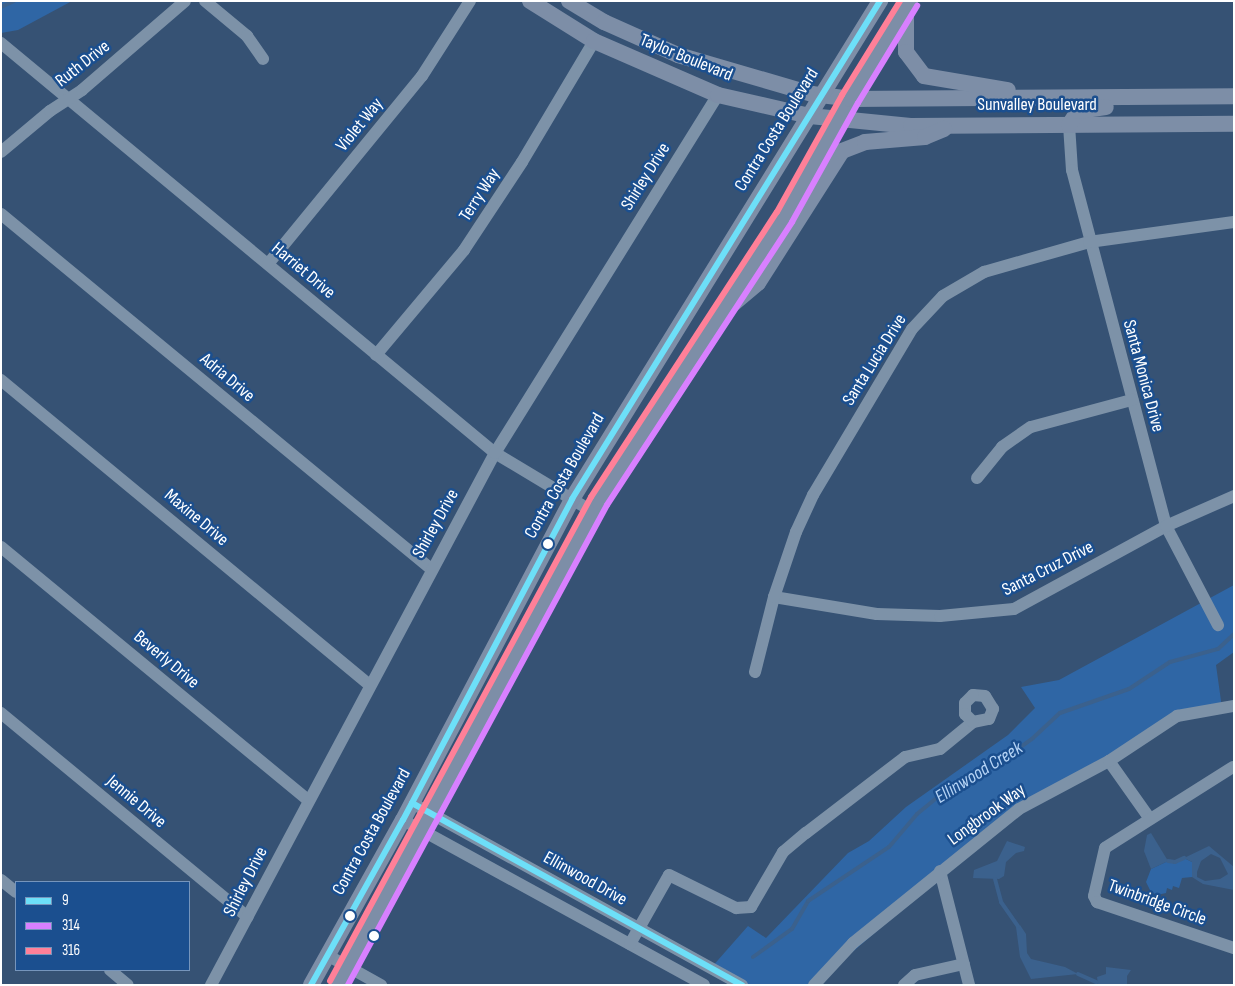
<!DOCTYPE html>
<html>
<head>
<meta charset="utf-8">
<style>
	body { margin:0 }
	#map { position:relative; width:1235px; height:986px; overflow:hidden; background:#365274; font-family:"Sofia Sans Condensed",sans-serif }
	div>[style] { position:absolute }
	.green>* { inset:0; background:#2f66a5 }
	.water>* { inset:0; background:#3b618d }
	.stream>* { height:4px; margin:-2px; padding:0 2px; transform-origin:2px; border-radius:2px; background:#3b618d }
	.minor>* { height:12px; margin:-6px; padding:0 6px; transform-origin:6px; border-radius:6px; background:#7d92a8 }
	.major>* { height:16px; margin:-8px; padding:0 8px; transform-origin:8px; border-radius:8px; background:#7d8ea7 }
	.bus-1>* { height:6px; margin:-3px; padding:0 3px; transform-origin:3px; border-radius:3px; background:#6ddff8 }
	.bus-2>* { height:6px; margin:-3px; padding:0 3px; transform-origin:3px; border-radius:3px; background:#d880ff }
	.bus-3>* { height:6px; margin:-3px; padding:0 3px; transform-origin:3px; border-radius:3px; background:#ff8098 }
	.dots>* { width:14px; height:14px; translate:-50% -50%; box-sizing:border-box; border:2px solid #1b4f8f; border-radius:50% }
	span { translate:-50% -50%; white-space:nowrap; text-align:center; line-height:1.15; -webkit-text-stroke:5px #1b4f8f; paint-order:stroke }
	.street-label { font-size:18px; color:#fff }
	.water-label { font-size:19px; color:#b5d3f5; font-style:italic }
	.frame { position:absolute; inset:0; border:2px solid #fff; pointer-events:none }
	.legend { position:absolute; left:15px; top:881px; width:175px; height:90px; box-sizing:border-box; background:#1b4f8f; border:1px solid #7695bc; margin:0; padding:6px 9px; list-style:none; font-size:15px; color:#fff }
	.legend li { display:flex; align-items:center; gap:10px; height:25px }
	.legend b { width:25px; border:1px solid #7695bc }
</style>
</head>
<body>
<div id="map">
	<div class="green">
		<div style="clip-path:polygon(1px 1px,72px 1px,18px 30px,1px 33px)"></div>
		<div style="clip-path:polygon(1234px 585px,1234px 652px,1216px 665px,1222px 708px,1177px 716px,1019px 809px,814px 985px,742px 985px,711px 968px,748px 926px,766px 938px,848px 853px,869px 841px,906px 807px,1008px 735px,1035px 708px,1021px 687px,1059px 680px)"></div>
		<div style="clip-path:polygon(1184px 858px,1192px 862px,1192px 877px,1182px 878px,1179px 888px,1173px 886px,1172px 890px,1167px 888px,1166px 893px,1157px 895px,1151px 892px,1146px 882px,1151px 869px,1168px 861px,1175px 862px)"></div>
	</div>
	<div class="water">
		<div style="clip-path:polygon(1151px 833px,1168px 861px,1151px 869px,1144px 851px,1147px 835px)"></div>
		<div style="clip-path:polygon(1007px 841px,1025px 847px,1024px 851px,1016px 853px,1006px 862px,1004px 876px,999px 879px,973px 878px,974px 870px,997px 861px)"></div>
		<div style="clip-path:polygon(evenodd,1209px 846px,1234px 867px,1234px 890px,1203px 884px,1192px 877px,1192px 862px,1184px 858px,1209px 846px,1211px 854px,1220px 858px,1228px 874px,1220px 879px,1205px 881px,1197px 877px,1197px 872px,1201px 861px,1211px 854px)"></div>
		<div style="clip-path:polygon(1020px 925px,1026px 934px,1027px 953px,1031px 959px,1065px 967px,1078px 974px,1031px 979px,1020px 957px,1016px 927px)"></div>
		<div style="clip-path:polygon(1106px 967px,1131px 970px,1127px 976px,1127px 985px,1098px 985px,1097px 977px,1106px 974px)"></div>
	</div>
	<div class="stream">
		<div style="left:1px;top:7px;width:14px;rotate:-25deg"></div>
		<div style="left:1168px;top:861px;width:7px;rotate:8deg"></div>
		<div style="left:1175px;top:862px;width:10px;rotate:-24deg"></div>
		<div style="left:995px;top:879px;width:24px;rotate:75deg"></div>
		<div style="left:1001px;top:902px;width:29px;rotate:55deg"></div>
		<div style="left:753px;top:957px;width:48px;rotate:-35.7deg"></div>
		<div style="left:792px;top:929px;width:32px;rotate:-60deg"></div>
		<div style="left:808px;top:901px;width:97px;rotate:-33.7deg"></div>
		<div style="left:889px;top:847px;width:43px;rotate:-49.7deg"></div>
		<div style="left:917px;top:814px;width:49px;rotate:-39.2deg"></div>
		<div style="left:955px;top:783px;width:46px;rotate:-24.3deg"></div>
		<div style="left:997px;top:764px;width:44px;rotate:-35.8deg"></div>
		<div style="left:1033px;top:738px;width:37px;rotate:-43deg"></div>
		<div style="left:1060px;top:713px;width:73px;rotate:-19.2deg"></div>
		<div style="left:1129px;top:689px;width:49px;rotate:-33.4deg"></div>
		<div style="left:1170px;top:662px;width:50px;rotate:-15.2deg"></div>
		<div style="left:1218px;top:649px;width:22px;rotate:-43deg"></div>
		<div style="left:1078px;top:974px;width:20px;rotate:24deg"></div>
	</div>
	<div class="minor">
		<div style="left:205px;top:1px;width:55px;rotate:39.8deg"></div>
		<div style="left:247px;top:36px;width:28px;rotate:55deg"></div>
		<div style="left:1px;top:43px;width:642px;rotate:39.69deg"></div>
		<div style="left:495px;top:453px;width:114px;rotate:31deg"></div>
		<div style="left:1069px;top:125px;width:45px;rotate:86.2deg"></div>
		<div style="left:1072px;top:170px;width:368px;rotate:75.2deg"></div>
		<div style="left:1166px;top:526px;width:112px;rotate:62.3deg"></div>
		<div style="left:1px;top:152px;width:64px;rotate:-39.9deg"></div>
		<div style="left:50px;top:111px;width:38px;rotate:-33deg"></div>
		<div style="left:82px;top:90px;width:136px;rotate:-40.8deg"></div>
		<div style="left:1px;top:214px;width:558px;rotate:39.54deg"></div>
		<div style="left:268px;top:264px;width:243px;rotate:-50.7deg"></div>
		<div style="left:422px;top:76px;width:89px;rotate:-57.4deg"></div>
		<div style="left:376px;top:355px;width:137px;rotate:-50deg"></div>
		<div style="left:464px;top:250px;width:105px;rotate:-56.6deg"></div>
		<div style="left:522px;top:162px;width:141px;rotate:-59.2deg"></div>
		<div style="left:1px;top:380px;width:477px;rotate:39.6deg"></div>
		<div style="left:977px;top:478px;width:40px;rotate:-51deg"></div>
		<div style="left:1002px;top:447px;width:35px;rotate:-35deg"></div>
		<div style="left:1031px;top:427px;width:105px;rotate:-15deg"></div>
		<div style="left:1px;top:547px;width:398px;rotate:39.5deg"></div>
		<div style="left:774px;top:597px;width:104px;rotate:9.4deg"></div>
		<div style="left:877px;top:614px;width:63px;rotate:1.8deg"></div>
		<div style="left:940px;top:616px;width:74px;rotate:-5.4deg"></div>
		<div style="left:1014px;top:609px;width:173px;rotate:-28.6deg"></div>
		<div style="left:1166px;top:526px;width:74px;rotate:-23.8deg"></div>
		<div style="left:755px;top:672px;width:77px;rotate:-75.8deg"></div>
		<div style="left:774px;top:597px;width:69px;rotate:-71.3deg"></div>
		<div style="left:796px;top:532px;width:41px;rotate:-65.3deg"></div>
		<div style="left:813px;top:495px;width:193px;rotate:-59.2deg"></div>
		<div style="left:912px;top:329px;width:45px;rotate:-46.8deg"></div>
		<div style="left:943px;top:296px;width:48px;rotate:-30.3deg"></div>
		<div style="left:984px;top:272px;width:109px;rotate:-15.9deg"></div>
		<div style="left:1089px;top:242px;width:146px;rotate:-7.9deg"></div>
		<div style="left:1px;top:713px;width:320px;rotate:39.6deg"></div>
		<div style="left:1109px;top:761px;width:71px;rotate:54.7deg"></div>
		<div style="left:1233px;top:767px;width:151px;rotate:147.7deg"></div>
		<div style="left:1105px;top:848px;width:49px;rotate:102.9deg"></div>
		<div style="left:1094px;top:896px;width:7px;rotate:63deg"></div>
		<div style="left:1097px;top:902px;width:145px;rotate:18.6deg"></div>
		<div style="left:412px;top:803px;width:377px;rotate:28.9deg"></div>
		<div style="left:403px;top:820px;width:343px;rotate:28.7deg"></div>
		<div style="left:940px;top:871px;width:118px;rotate:75.7deg"></div>
		<div style="left:1px;top:880px;width:19px;rotate:39deg"></div>
		<div style="left:630px;top:944px;width:79px;rotate:-60.5deg"></div>
		<div style="left:669px;top:875px;width:75px;rotate:26.2deg"></div>
		<div style="left:736px;top:908px;width:15px;rotate:-4deg"></div>
		<div style="left:751px;top:907px;width:64px;rotate:-59.8deg"></div>
		<div style="left:783px;top:852px;width:30px;rotate:-40deg"></div>
		<div style="left:806px;top:833px;width:125px;rotate:-37.5deg"></div>
		<div style="left:905px;top:757px;width:36px;rotate:-13deg"></div>
		<div style="left:940px;top:749px;width:43px;rotate:-39.3deg"></div>
		<div style="left:973px;top:722px;width:16px;rotate:-11deg"></div>
		<div style="left:989px;top:719px;width:11px;rotate:-68deg"></div>
		<div style="left:993px;top:709px;width:15px;rotate:-122deg"></div>
		<div style="left:985px;top:696px;width:12px;rotate:-175deg"></div>
		<div style="left:973px;top:695px;width:11px;rotate:135deg"></div>
		<div style="left:965px;top:703px;width:11px;rotate:90deg"></div>
		<div style="left:965px;top:714px;width:11px;rotate:45deg"></div>
		<div style="left:327px;top:955px;width:62px;rotate:29.1deg"></div>
		<div style="left:110px;top:970px;width:23px;rotate:40deg"></div>
		<div style="left:211px;top:985px;width:603px;rotate:-61.91deg"></div>
		<div style="left:495px;top:453px;width:422px;rotate:-58.1deg"></div>
		<div style="left:814px;top:985px;width:57px;rotate:-47.1deg"></div>
		<div style="left:853px;top:943px;width:213px;rotate:-38.9deg"></div>
		<div style="left:1019px;top:809px;width:102px;rotate:-28.1deg"></div>
		<div style="left:1109px;top:761px;width:82px;rotate:-33.5deg"></div>
		<div style="left:1177px;top:716px;width:58px;rotate:-10deg"></div>
		<div style="left:904px;top:985px;width:15px;rotate:-42deg"></div>
		<div style="left:915px;top:975px;width:50px;rotate:-12.7deg"></div>
	</div>
	<div class="major">
		<div style="left:530px;top:1px;width:75px;rotate:32deg"></div>
		<div style="left:594px;top:41px;width:135px;rotate:23.5deg"></div>
		<div style="left:718px;top:95px;width:94px;rotate:12.9deg"></div>
		<div style="left:810px;top:116px;width:101px;rotate:5.7deg"></div>
		<div style="left:911px;top:126px;width:323px;rotate:-0.4deg"></div>
		<div style="left:569px;top:1px;width:41px;rotate:31deg"></div>
		<div style="left:604px;top:22px;width:81px;rotate:24deg"></div>
		<div style="left:678px;top:55px;width:140px;rotate:16.2deg"></div>
		<div style="left:812px;top:94px;width:38px;rotate:7deg"></div>
		<div style="left:850px;top:99px;width:384px;rotate:-0.4deg"></div>
		<div style="left:906px;top:9px;width:43px;rotate:90deg"></div>
		<div style="left:906px;top:52px;width:30px;rotate:53deg"></div>
		<div style="left:924px;top:76px;width:85px;rotate:9.5deg"></div>
		<div style="left:1069px;top:125px;width:17px;rotate:-57deg"></div>
		<div style="left:1078px;top:111px;width:28px;rotate:-8deg"></div>
		<div style="left:734px;top:303px;width:31px;rotate:-40deg"></div>
		<div style="left:758px;top:283px;width:156px;rotate:-57.5deg"></div>
		<div style="left:842px;top:151px;width:25px;rotate:-21deg"></div>
		<div style="left:865px;top:142px;width:60px;rotate:-4.8deg"></div>
		<div style="left:925px;top:137px;width:21px;rotate:-23deg"></div>
		<div style="left:311px;top:985px;width:189px;rotate:-60.9deg"></div>
		<div style="left:403px;top:820px;width:363px;rotate:-62.2deg"></div>
		<div style="left:572px;top:499px;width:586px;rotate:-58.26deg"></div>
		<div style="left:338px;top:985px;width:550px;rotate:-61.66deg"></div>
		<div style="left:599px;top:501px;width:339px;rotate:-56.8deg"></div>
		<div style="left:785px;top:217px;width:135px;rotate:-61.2deg"></div>
		<div style="left:850px;top:99px;width:115px;rotate:-58.5deg"></div>
	</div>
	<div class="bus-1">
		<div style="left:412px;top:803px;width:377px;rotate:28.9deg"></div>
		<div style="left:311px;top:985px;width:189px;rotate:-60.9deg"></div>
		<div style="left:403px;top:820px;width:363px;rotate:-62.2deg"></div>
		<div style="left:572px;top:499px;width:586px;rotate:-58.26deg"></div>
	</div>
	<div class="bus-2">
		<div style="left:348px;top:985px;width:545px;rotate:-61.65deg"></div>
		<div style="left:607px;top:505px;width:338px;rotate:-56.8deg"></div>
		<div style="left:792px;top:222px;width:136px;rotate:-61deg"></div>
		<div style="left:858px;top:103px;width:114px;rotate:-58.7deg"></div>
	</div>
	<div class="bus-3">
		<div style="left:330px;top:981px;width:550px;rotate:-61.66deg"></div>
		<div style="left:591px;top:497px;width:340px;rotate:-56.9deg"></div>
		<div style="left:777px;top:212px;width:134px;rotate:-60.9deg"></div>
		<div style="left:842px;top:95px;width:110px;rotate:-58.3deg"></div>
	</div>
	<div class="dots">
		<div style="left:548px;top:544px;background:#fff"></div>
		<div style="left:350px;top:916px;background:#fff"></div>
		<div style="left:374px;top:936px;background:#fff"></div>
	</div>
	<div class="street-label">
		<span style="left:686px;top:58px;rotate:22deg">Taylor Boulevard</span>
		<span style="left:83px;top:64px;rotate:-38deg">Ruth Drive</span>
		<span style="left:1037px;top:105px">Sunvalley Boulevard</span>
		<span style="left:360px;top:125px;rotate:-51deg">Violet Way</span>
		<span style="left:777px;top:130px;rotate:-58deg">Contra Costa Boulevard</span>
		<span style="left:646px;top:177px;rotate:-58deg">Shirley Drive</span>
		<span style="left:480px;top:195px;rotate:-57deg">Terry Way</span>
		<span style="left:303px;top:271px;rotate:40deg">Harriet Drive</span>
		<span style="left:875px;top:360px;rotate:-58deg">Santa Lucia Drive</span>
		<span style="left:1143px;top:376px;rotate:75deg">Santa Monica Drive</span>
		<span style="left:227px;top:378px;rotate:40deg">Adria Drive</span>
		<span style="left:565px;top:476px;rotate:-60deg">Contra Costa Boulevard</span>
		<span style="left:196px;top:518px;rotate:40deg">Maxine Drive</span>
		<span style="left:436px;top:524px;rotate:-61deg">Shirley Drive</span>
		<span style="left:1048px;top:569px;rotate:-27deg">Santa Cruz Drive</span>
		<span style="left:166px;top:660px;rotate:40deg">Beverly Drive</span>
		<span style="left:136px;top:802px;rotate:40deg">Jennie Drive</span>
		<span style="left:987px;top:815px;rotate:-36deg">Longbrook Way</span>
		<span style="left:372px;top:832px;rotate:-61deg">Contra Costa Boulevard</span>
		<span style="left:585px;top:879px;rotate:29deg">Ellinwood Drive</span>
		<span style="left:246px;top:882px;rotate:-63deg">Shirley Drive</span>
		<span style="left:1157px;top:903px;rotate:20deg">Twinbridge Circle</span>
	</div>
	<div class="water-label">
		<span style="left:979px;top:773px;rotate:-32deg">Ellinwood Creek</span>
	</div>
	<div class="frame"></div>
	<ul class="legend">
	<li><b style="height:6px;background:#6ddff8"></b>9</li>
	<li><b style="height:6px;background:#d880ff"></b>314</li>
	<li><b style="height:6px;background:#ff8098"></b>316</li>
	</ul>
</div>
</body>
</html>
